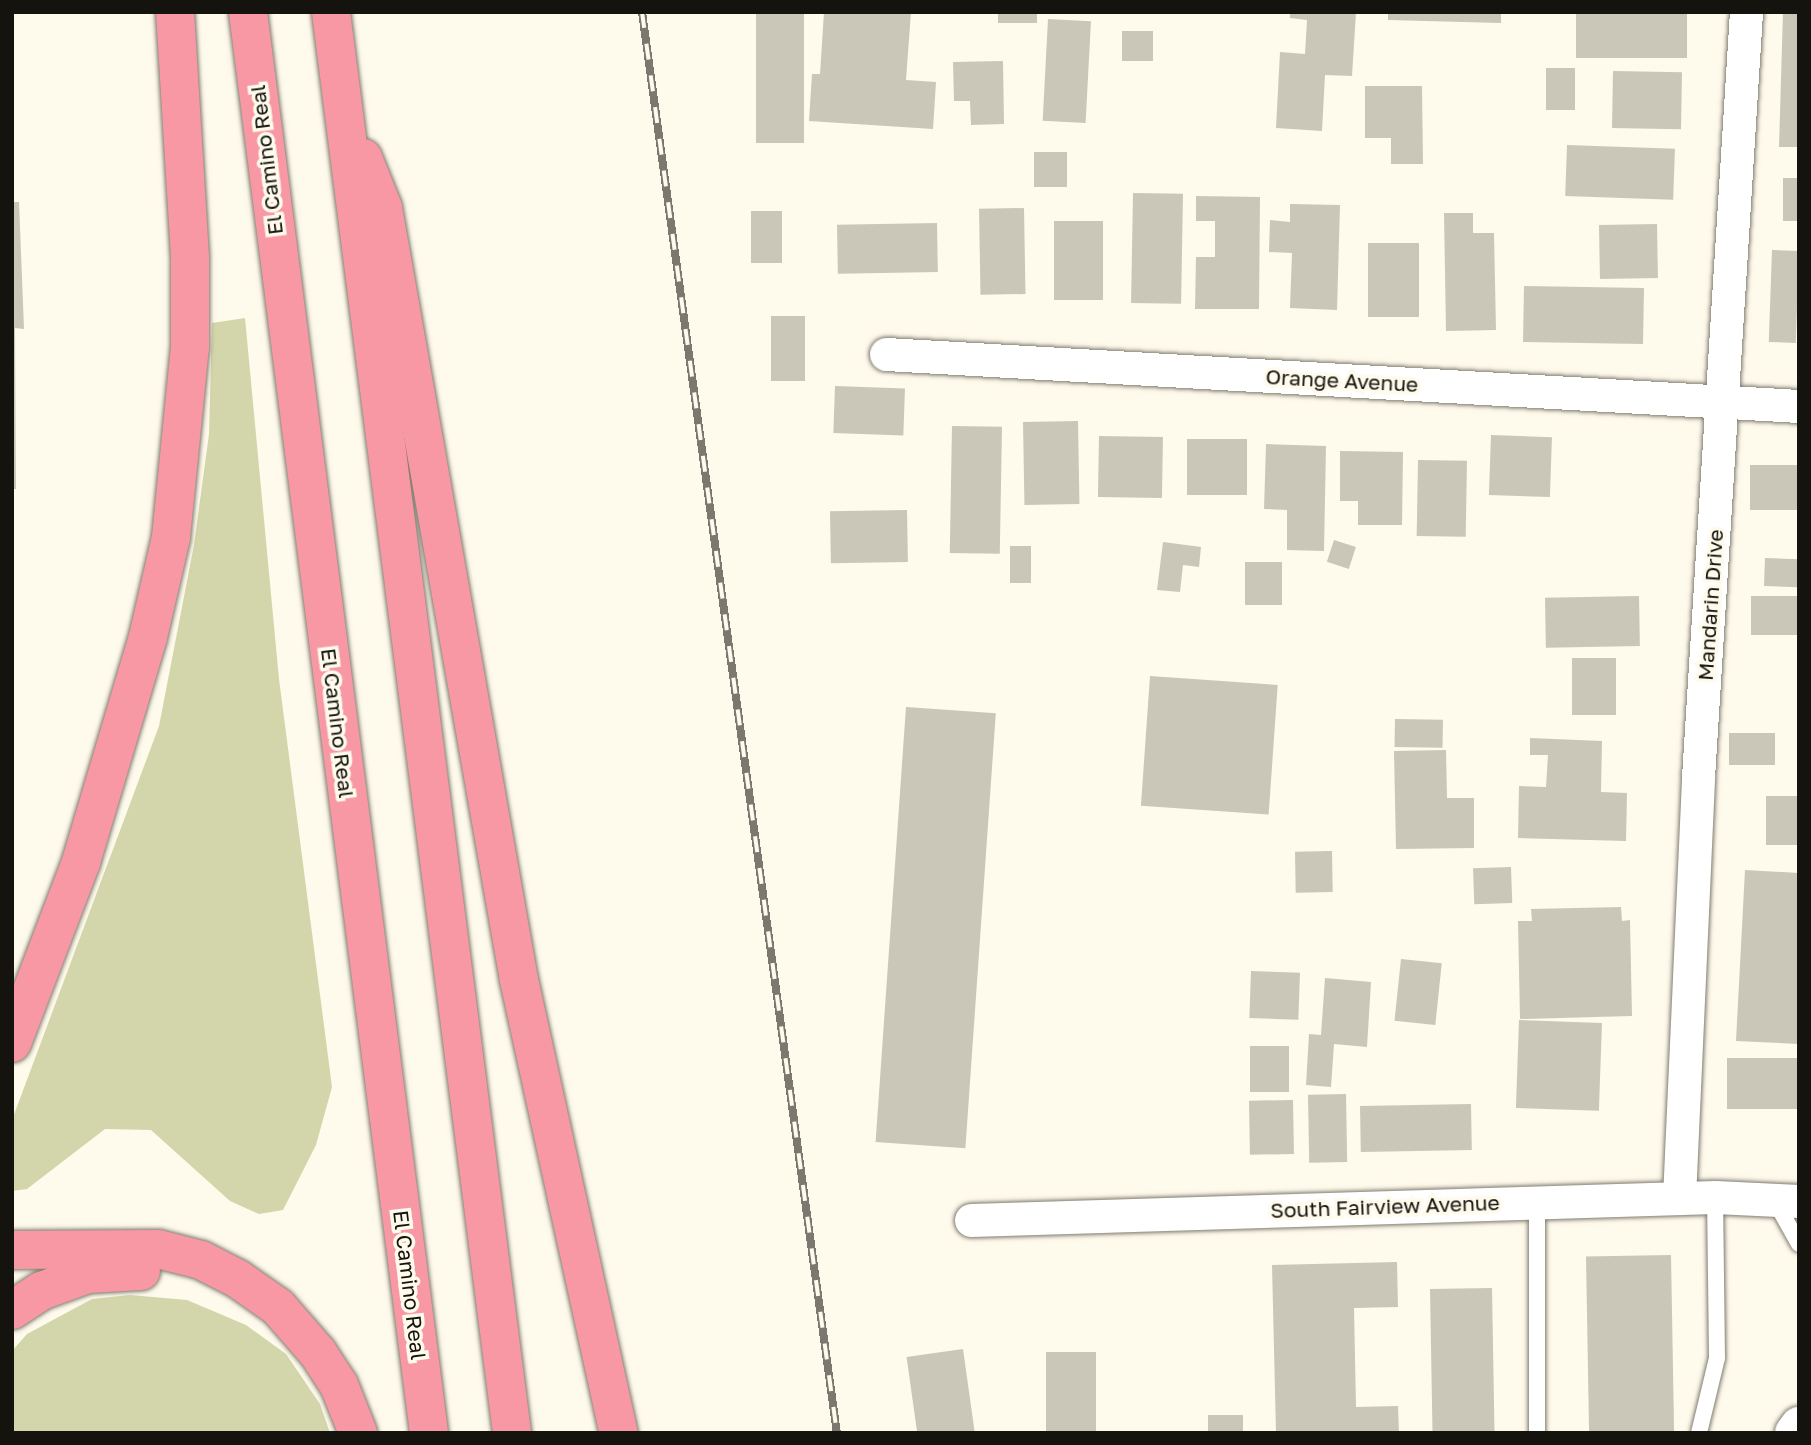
<!DOCTYPE html>
<html>
<head>
<meta charset="utf-8">
<style>
	body { margin:0 }
	#map { position:relative; width:1811px; height:1445px; overflow:hidden; background:#fefaec; font-family:"Golos Text",sans-serif }
	div>[style] { position:absolute }
	.green>* { inset:0; background:#d3d6aa }
	.building>* { inset:0; background:#cac6b8; transform-origin:0 0 }
	.roads { filter:drop-shadow(0 0 2px #807c70) drop-shadow(0 0 2px #807c70) }
	.service>* { height:16px; margin:-8px; padding:0 8px; transform-origin:8px; border-radius:8px; background:#fff }
	.minor>* { height:33px; margin:-16.5px; padding:0 16.5px; transform-origin:16.5px; border-radius:16.5px; background:#fff }
	.secondary>* { height:38px; margin:-19px; padding:0 19px; transform-origin:19px; border-radius:19px; background:#fff }
	.motorway>* { height:38px; margin:-19px; padding:0 19px; transform-origin:19px; border-radius:19px; background:#f798a4 }
	.rail>* { height:8px; margin-top:-4px; transform-origin:0; background:repeating-linear-gradient(90deg,#fefaec 0 16px,#7b786f 0 32px); box-sizing:border-box; border-block:2px solid #7b786f }
	span { translate:-50% -50%; white-space:nowrap; text-align:center; line-height:1.15; -webkit-text-stroke:7px #fefaec; paint-order:stroke }
	.street-label { font-size:21px; color:#14130e }
	.frame { position:absolute; inset:0; border:14px solid #14130e; pointer-events:none }
</style>
</head>
<body>
<div id="map">
	<div class="green">
		<div style="clip-path:polygon(245px 318px,279px 679px,332px 1087px,316px 1145px,283px 1210px,259px 1214px,230px 1201px,151px 1130px,105px 1129px,27px 1189px,12px 1191px,12px 1120px,159px 726px,194px 545px,209px 434px,212px 323px)"></div>
		<div style="clip-path:polygon(130px 1295px,187px 1300px,246px 1325px,286px 1354px,320px 1404px,330px 1433px,12px 1433px,12px 1351px,27px 1334px,92px 1299px)"></div>
	</div>
	<div class="building">
		<div style="left:756px;top:12px;width:48px;height:131px"></div>
		<div style="clip-path:polygon(824px 12px,911px 12px,906px 80px,936px 82px,933px 129px,809px 121px,812px 74px,820px 74px)"></div>
		<div style="left:998px;top:12px;width:39px;height:11px"></div>
		<div style="clip-path:polygon(1290px 12px,1356px 12px,1352px 76px,1325px 75px,1322px 131px,1276px 128px,1280px 52px,1305px 54px,1307px 20px,1290px 18px)"></div>
		<div style="clip-path:polygon(1388px 12px,1501px 12px,1501px 23px,1388px 20px)"></div>
		<div style="left:1576px;top:12px;width:111px;height:46px"></div>
		<div style="clip-path:polygon(1783px 12px,1799px 12px,1799px 147px,1779px 147px)"></div>
		<div style="left:1048px;top:19px;width:43px;height:102px;rotate:3deg"></div>
		<div style="left:1122px;top:31px;width:31px;height:30px"></div>
		<div style="clip-path:polygon(1003px 61px,1004px 124px,971px 125px,970px 101px,954px 101px,953px 62px)"></div>
		<div style="left:1546px;top:68px;width:29px;height:42px"></div>
		<div style="left:1613px;top:71px;width:69px;height:57px;rotate:1deg"></div>
		<div style="clip-path:polygon(1365px 86px,1422px 86px,1423px 164px,1391px 164px,1391px 138px,1365px 138px)"></div>
		<div style="left:1567px;top:145px;width:108px;height:51px;rotate:2deg"></div>
		<div style="left:1067px;top:152px;width:35px;height:33px;rotate:90deg"></div>
		<div style="left:1783px;top:178px;width:16px;height:43px"></div>
		<div style="left:1133px;top:193px;width:50px;height:110px;rotate:1deg"></div>
		<div style="clip-path:polygon(1196px 196px,1260px 197px,1259px 309px,1195px 309px,1196px 257px,1215px 257px,1215px 221px,1196px 221px)"></div>
		<div style="clip-path:polygon(12px 202px,19px 202px,24px 329px,15px 328px,16px 489px,12px 489px)"></div>
		<div style="clip-path:polygon(1290px 204px,1340px 205px,1337px 310px,1290px 308px,1292px 253px,1269px 252px,1270px 220px,1290px 222px)"></div>
		<div style="left:1024px;top:208px;width:86px;height:45px;rotate:89deg"></div>
		<div style="left:751px;top:211px;width:31px;height:52px"></div>
		<div style="clip-path:polygon(1444px 213px,1473px 213px,1473px 233px,1494px 233px,1496px 330px,1446px 331px)"></div>
		<div style="left:1054px;top:221px;width:49px;height:79px"></div>
		<div style="left:937px;top:223px;width:49px;height:100px;rotate:89deg"></div>
		<div style="left:1657px;top:224px;width:54px;height:58px;rotate:89deg"></div>
		<div style="left:1368px;top:243px;width:51px;height:74px"></div>
		<div style="left:1772px;top:250px;width:27px;height:92px;rotate:2deg"></div>
		<div style="left:1524px;top:286px;width:120px;height:56px;rotate:1deg"></div>
		<div style="left:771px;top:316px;width:34px;height:65px"></div>
		<div style="left:835px;top:386px;width:70px;height:47px;rotate:2deg"></div>
		<div style="left:1078px;top:421px;width:83px;height:55px;rotate:89deg"></div>
		<div style="left:952px;top:426px;width:50px;height:127px;rotate:1deg"></div>
		<div style="left:1491px;top:435px;width:61px;height:60px;rotate:2deg"></div>
		<div style="left:1099px;top:436px;width:64px;height:61px;rotate:1deg"></div>
		<div style="left:1187px;top:439px;width:60px;height:56px"></div>
		<div style="clip-path:polygon(1266px 444px,1326px 446px,1324px 551px,1287px 550px,1287px 510px,1264px 509px)"></div>
		<div style="clip-path:polygon(1340px 451px,1403px 452px,1402px 525px,1358px 525px,1358px 501px,1340px 501px)"></div>
		<div style="left:1418px;top:460px;width:49px;height:76px;rotate:1deg"></div>
		<div style="left:1799px;top:465px;width:45px;height:49px;rotate:90deg"></div>
		<div style="left:907px;top:510px;width:52px;height:77px;rotate:89deg"></div>
		<div style="left:1334px;top:540px;width:23px;height:23px;rotate:18deg"></div>
		<div style="clip-path:polygon(1163px 542px,1201px 547px,1199px 567px,1183px 565px,1180px 592px,1157px 590px)"></div>
		<div style="left:1010px;top:546px;width:21px;height:37px"></div>
		<div style="left:1765px;top:558px;width:34px;height:28px;rotate:2deg"></div>
		<div style="left:1245px;top:562px;width:37px;height:43px"></div>
		<div style="left:1639px;top:596px;width:50px;height:94px;rotate:89deg"></div>
		<div style="left:1799px;top:596px;width:39px;height:48px;rotate:90deg"></div>
		<div style="left:1572px;top:658px;width:44px;height:57px"></div>
		<div style="left:1150px;top:676px;width:128px;height:130px;rotate:4deg"></div>
		<div style="left:906px;top:707px;width:90px;height:436px;rotate:4deg"></div>
		<div style="left:1395px;top:719px;width:48px;height:28px;rotate:1deg"></div>
		<div style="left:1775px;top:733px;width:32px;height:46px;rotate:90deg"></div>
		<div style="clip-path:polygon(1530px 738px,1602px 741px,1601px 792px,1627px 793px,1626px 841px,1518px 838px,1519px 786px,1546px 787px,1548px 755px,1530px 755px)"></div>
		<div style="clip-path:polygon(1446px 750px,1447px 798px,1474px 798px,1474px 848px,1396px 849px,1394px 751px)"></div>
		<div style="left:1766px;top:796px;width:33px;height:49px"></div>
		<div style="left:1332px;top:851px;width:41px;height:37px;rotate:89deg"></div>
		<div style="left:1511px;top:867px;width:36px;height:38px;rotate:88deg"></div>
		<div style="clip-path:polygon(1745px 870px,1799px 873px,1799px 1044px,1736px 1041px)"></div>
		<div style="clip-path:polygon(1621px 907px,1622px 921px,1630px 920px,1632px 1016px,1520px 1019px,1518px 921px,1532px 921px,1531px 909px)"></div>
		<div style="left:1401px;top:959px;width:41px;height:62px;rotate:6deg"></div>
		<div style="left:1251px;top:971px;width:49px;height:47px;rotate:2deg"></div>
		<div style="clip-path:polygon(1325px 978px,1371px 982px,1367px 1047px,1334px 1044px,1331px 1087px,1306px 1085px,1309px 1034px,1321px 1035px)"></div>
		<div style="left:1519px;top:1020px;width:83px;height:88px;rotate:2deg"></div>
		<div style="left:1250px;top:1046px;width:39px;height:46px"></div>
		<div style="left:1799px;top:1058px;width:51px;height:72px;rotate:90deg"></div>
		<div style="left:1346px;top:1094px;width:68px;height:38px;rotate:89deg"></div>
		<div style="left:1293px;top:1100px;width:54px;height:44px;rotate:89deg"></div>
		<div style="left:1471px;top:1104px;width:46px;height:111px;rotate:89deg"></div>
		<div style="left:1671px;top:1255px;width:178px;height:85px;rotate:89deg"></div>
		<div style="clip-path:polygon(1397px 1262px,1398px 1307px,1354px 1308px,1356px 1407px,1398px 1406px,1399px 1433px,1276px 1433px,1272px 1265px)"></div>
		<div style="left:1492px;top:1288px;width:145px;height:62px;rotate:89deg"></div>
		<div style="left:963px;top:1349px;width:85px;height:57px;rotate:82deg"></div>
		<div style="left:1046px;top:1352px;width:50px;height:81px"></div>
		<div style="left:1208px;top:1415px;width:35px;height:18px"></div>
	</div>
	<div class="roads">
		<div class="service">
			<div style="left:1775px;top:1201px;width:49px;rotate:60.8deg"></div>
			<div style="left:1537px;top:1202px;width:231px;rotate:90deg"></div>
			<div style="left:1699px;top:1433px;width:77px;rotate:-76.5deg"></div>
			<div style="left:1717px;top:1358px;width:161px;rotate:-90.7deg"></div>
		</div>
		<div class="minor">
			<div style="left:886px;top:354px;width:914px;rotate:3.26deg"></div>
			<div style="left:1679px;top:1198px;width:421px;rotate:-87.4deg"></div>
			<div style="left:1698px;top:777px;width:767px;rotate:-86.41deg"></div>
			<div style="left:971px;top:1220px;width:744px;rotate:-1.77deg"></div>
			<div style="left:1715px;top:1197px;width:84px;rotate:2.7deg"></div>
		</div>
		<div class="secondary">
			<div style="left:1794px;top:1433px;width:9px;rotate:-54deg"></div>
		</div>
		<div class="motorway">
			<div style="left:248px;top:12px;width:1432px;rotate:82.74deg"></div>
			<div style="left:331px;top:12px;width:1432px;rotate:82.74deg"></div>
			<div style="left:363px;top:158px;width:54px;rotate:68.2deg"></div>
			<div style="left:383px;top:208px;width:784px;rotate:80.01deg"></div>
			<div style="left:519px;top:980px;width:464px;rotate:77.6deg"></div>
			<div style="left:12px;top:1043px;width:194px;rotate:-69.1deg"></div>
			<div style="left:81px;top:862px;width:235px;rotate:-73.4deg"></div>
			<div style="left:148px;top:637px;width:103px;rotate:-77deg"></div>
			<div style="left:171px;top:537px;width:190px;rotate:-84.3deg"></div>
			<div style="left:190px;top:348px;width:91px;rotate:-90deg"></div>
			<div style="left:190px;top:257px;width:245px;rotate:-93.5deg"></div>
			<div style="left:12px;top:1250px;width:146px;rotate:-0.4deg"></div>
			<div style="left:158px;top:1249px;width:44px;rotate:14.3deg"></div>
			<div style="left:201px;top:1260px;width:42px;rotate:27.2deg"></div>
			<div style="left:238px;top:1279px;width:49px;rotate:35deg"></div>
			<div style="left:278px;top:1307px;width:61px;rotate:49deg"></div>
			<div style="left:318px;top:1353px;width:38px;rotate:57deg"></div>
			<div style="left:339px;top:1385px;width:52px;rotate:68.4deg"></div>
			<div style="left:12px;top:1310px;width:35px;rotate:-33deg"></div>
			<div style="left:41px;top:1291px;width:50px;rotate:-19.9deg"></div>
			<div style="left:88px;top:1274px;width:53px;rotate:-3.2deg"></div>
		</div>
	</div>
	<div class="rail">
		<div style="left:642px;top:12px;width:1434px;rotate:82.19deg"></div>
	</div>
	<div class="street-label">
		<span style="left:266px;top:160px;rotate:-97deg">El Camino Real</span>
		<span style="left:1342px;top:380px;rotate:3deg">Orange Avenue</span>
		<span style="left:1710px;top:605px;rotate:-86deg">Mandarin Drive</span>
		<span style="left:338px;top:723px;rotate:83deg">El Camino Real</span>
		<span style="left:1385px;top:1206px;rotate:-2deg">South Fairview Avenue</span>
		<span style="left:410px;top:1285px;rotate:83deg">El Camino Real</span>
	</div>
	<div class="frame"></div>
</div>
</body>
</html>
